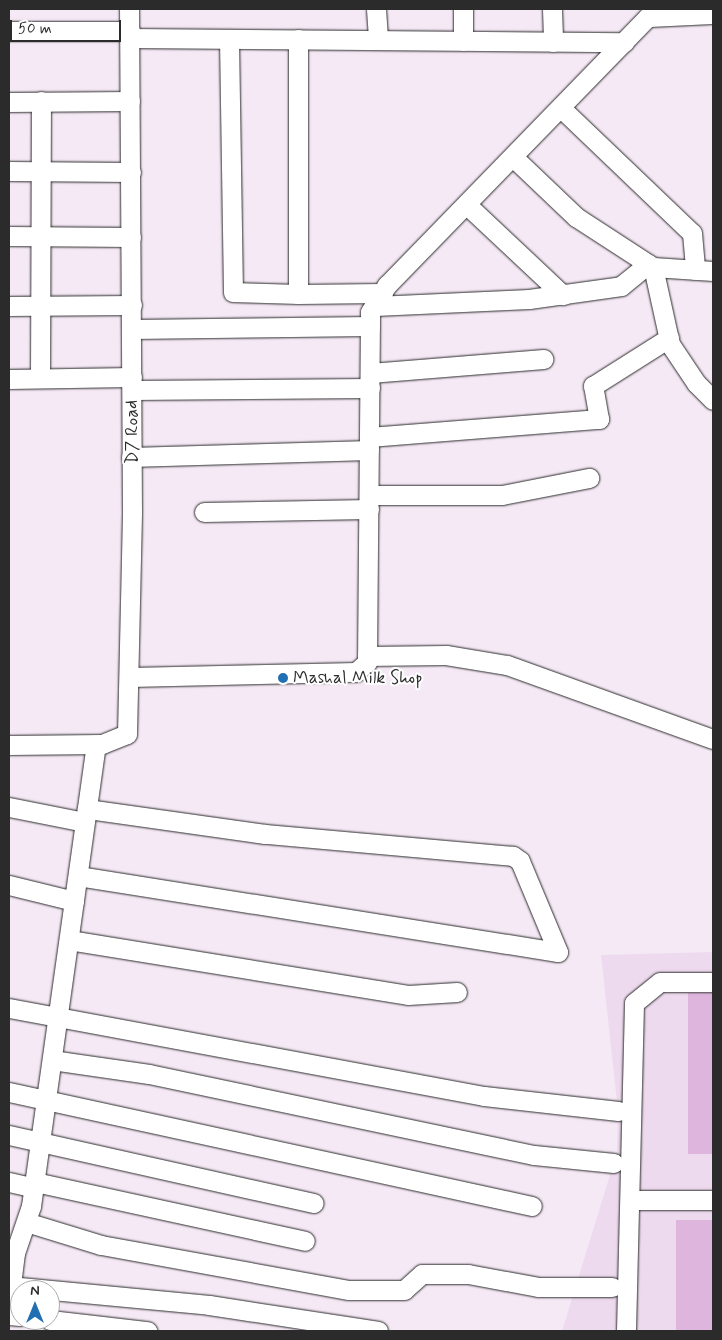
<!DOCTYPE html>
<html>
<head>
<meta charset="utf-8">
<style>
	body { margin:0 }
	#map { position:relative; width:722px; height:1340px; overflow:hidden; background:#f5e9f5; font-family:Mynerve,sans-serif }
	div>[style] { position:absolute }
	.built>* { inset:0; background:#eedaee }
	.building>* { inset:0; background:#deb6dd; transform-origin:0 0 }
	.roads { filter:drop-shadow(0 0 1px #2b2b2b) drop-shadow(0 0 1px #2b2b2b) }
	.minor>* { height:19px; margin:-9.5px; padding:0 9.5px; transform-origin:9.5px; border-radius:9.5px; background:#fff }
	.dots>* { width:14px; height:14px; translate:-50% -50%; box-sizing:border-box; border:2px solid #fff; border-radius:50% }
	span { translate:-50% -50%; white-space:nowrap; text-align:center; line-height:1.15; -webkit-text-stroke:4px #fff; paint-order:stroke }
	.street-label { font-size:18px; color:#2b2b2b }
	.poi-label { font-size:18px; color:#2b2b2b }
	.left { translate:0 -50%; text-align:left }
	.frame { position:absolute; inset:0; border:10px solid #2b2b2b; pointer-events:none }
	.north { position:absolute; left:10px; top:1280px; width:50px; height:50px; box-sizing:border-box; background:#fff; border:1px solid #aaa; border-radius:50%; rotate:0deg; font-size:14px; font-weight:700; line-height:20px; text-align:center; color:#2b2b2b }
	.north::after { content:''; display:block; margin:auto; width:18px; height:22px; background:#1f6fb2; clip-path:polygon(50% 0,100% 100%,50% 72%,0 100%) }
	.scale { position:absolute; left:10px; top:20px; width:111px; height:22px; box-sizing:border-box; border:2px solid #2b2b2b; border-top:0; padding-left:6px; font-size:15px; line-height:18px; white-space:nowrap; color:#2b2b2b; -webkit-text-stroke:4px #fff; paint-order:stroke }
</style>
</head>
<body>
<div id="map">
	<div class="built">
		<div style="clip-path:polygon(713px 952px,713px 1331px,562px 1331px,617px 1152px,618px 1111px,601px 955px)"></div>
	</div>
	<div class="building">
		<div style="left:688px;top:993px;width:25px;height:161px"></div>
		<div style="left:676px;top:1220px;width:37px;height:111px"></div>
	</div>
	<div class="roads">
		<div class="minor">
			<div style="left:376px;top:9px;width:31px;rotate:86deg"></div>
			<div style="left:463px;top:9px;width:32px;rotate:90deg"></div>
			<div style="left:552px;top:9px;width:33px;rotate:88deg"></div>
			<div style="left:9px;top:31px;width:121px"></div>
			<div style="left:130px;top:38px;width:494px;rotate:0.5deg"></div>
			<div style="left:229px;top:39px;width:253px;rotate:89.1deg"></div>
			<div style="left:233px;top:292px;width:65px;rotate:1.8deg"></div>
			<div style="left:298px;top:39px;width:255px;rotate:90deg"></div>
			<div style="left:298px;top:294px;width:85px;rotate:-0.7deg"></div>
			<div style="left:9px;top:102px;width:121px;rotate:-0.5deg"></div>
			<div style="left:561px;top:108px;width:181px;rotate:43.7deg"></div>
			<div style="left:692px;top:233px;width:37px;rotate:85deg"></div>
			<div style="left:513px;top:157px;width:87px;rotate:43.6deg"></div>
			<div style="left:576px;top:217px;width:92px;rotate:33deg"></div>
			<div style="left:653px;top:267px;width:79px;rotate:77.6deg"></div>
			<div style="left:670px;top:344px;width:47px;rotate:56.3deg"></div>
			<div style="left:696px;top:383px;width:24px;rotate:45deg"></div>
			<div style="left:9px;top:171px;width:122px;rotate:0.5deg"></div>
			<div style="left:467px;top:205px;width:132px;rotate:43.2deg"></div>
			<div style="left:9px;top:236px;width:122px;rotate:0.5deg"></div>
			<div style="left:653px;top:267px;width:60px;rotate:3.8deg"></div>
			<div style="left:9px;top:306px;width:123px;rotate:-0.5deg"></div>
			<div style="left:375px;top:306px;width:154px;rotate:-2.6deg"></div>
			<div style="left:529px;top:299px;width:93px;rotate:-8deg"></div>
			<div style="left:621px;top:286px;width:35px;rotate:-39deg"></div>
			<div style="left:132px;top:329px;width:238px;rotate:-0.7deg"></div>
			<div style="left:370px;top:373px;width:174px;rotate:-4.6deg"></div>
			<div style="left:40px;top:378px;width:277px;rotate:-89.8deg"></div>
			<div style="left:9px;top:379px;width:123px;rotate:-0.9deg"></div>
			<div style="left:132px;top:390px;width:238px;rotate:-0.5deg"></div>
			<div style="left:369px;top:437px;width:231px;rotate:-4.5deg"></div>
			<div style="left:599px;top:419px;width:34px;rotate:-100deg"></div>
			<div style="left:593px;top:386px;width:90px;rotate:-32.3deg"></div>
			<div style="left:131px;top:457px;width:238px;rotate:-1.7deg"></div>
			<div style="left:369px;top:495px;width:133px"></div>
			<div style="left:502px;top:495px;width:89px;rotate:-11.1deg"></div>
			<div style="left:204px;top:512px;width:165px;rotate:-1deg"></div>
			<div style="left:367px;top:656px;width:79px;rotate:-0.7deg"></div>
			<div style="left:446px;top:655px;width:62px;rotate:9.3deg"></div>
			<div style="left:507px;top:665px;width:219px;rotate:19.8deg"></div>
			<div style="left:130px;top:677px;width:226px;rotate:-1.3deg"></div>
			<div style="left:356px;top:672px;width:15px;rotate:-42deg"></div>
			<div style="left:367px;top:662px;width:350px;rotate:-89.5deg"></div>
			<div style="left:370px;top:312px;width:32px;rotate:-58deg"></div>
			<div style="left:387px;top:285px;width:374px;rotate:-45.8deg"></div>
			<div style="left:648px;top:17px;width:65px;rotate:-2.6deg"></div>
			<div style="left:9px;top:745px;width:93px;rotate:-0.6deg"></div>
			<div style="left:102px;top:744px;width:27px;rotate:-22deg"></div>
			<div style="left:127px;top:734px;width:223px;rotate:-88.7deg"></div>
			<div style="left:132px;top:511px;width:502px;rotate:-90.34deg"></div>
			<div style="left:9px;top:807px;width:77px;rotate:11.2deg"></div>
			<div style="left:78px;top:876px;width:486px;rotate:9deg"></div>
			<div style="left:558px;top:952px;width:99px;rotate:-112.7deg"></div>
			<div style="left:520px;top:861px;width:9px;rotate:-144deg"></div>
			<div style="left:513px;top:856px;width:249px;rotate:-174.9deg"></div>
			<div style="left:265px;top:834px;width:180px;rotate:-172deg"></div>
			<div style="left:9px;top:885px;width:67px;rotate:13.8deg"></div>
			<div style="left:69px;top:940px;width:343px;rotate:9.2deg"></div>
			<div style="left:408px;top:995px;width:49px;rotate:-3.5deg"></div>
			<div style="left:9px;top:1008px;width:483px;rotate:10.5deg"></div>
			<div style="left:484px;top:1096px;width:135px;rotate:6.4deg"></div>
			<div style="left:52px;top:1060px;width:98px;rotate:8.2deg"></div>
			<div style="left:149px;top:1074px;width:393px;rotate:11.9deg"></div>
			<div style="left:534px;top:1155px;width:80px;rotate:5.7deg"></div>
			<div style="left:9px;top:1092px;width:535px;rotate:12.3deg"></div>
			<div style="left:9px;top:1135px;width:312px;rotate:12.6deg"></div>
			<div style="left:9px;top:1182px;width:26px;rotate:13deg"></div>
			<div style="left:35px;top:1182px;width:276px;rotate:12.3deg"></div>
			<div style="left:631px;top:1200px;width:82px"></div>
			<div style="left:26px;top:1222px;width:78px;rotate:17deg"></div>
			<div style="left:101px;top:1245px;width:252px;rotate:10.3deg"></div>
			<div style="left:349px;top:1290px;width:55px"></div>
			<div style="left:404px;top:1290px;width:24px;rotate:-42deg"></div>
			<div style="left:422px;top:1274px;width:46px"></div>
			<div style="left:468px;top:1274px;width:71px;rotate:10.5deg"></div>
			<div style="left:538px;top:1287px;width:74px"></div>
			<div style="left:9px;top:1286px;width:201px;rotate:5.4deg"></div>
			<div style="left:209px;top:1305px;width:171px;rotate:8.7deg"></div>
			<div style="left:9px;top:1301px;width:48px;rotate:-82.9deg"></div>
			<div style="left:15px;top:1253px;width:50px;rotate:-71.2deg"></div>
			<div style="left:31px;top:1206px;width:466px;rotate:-82deg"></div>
			<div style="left:9px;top:1315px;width:11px;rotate:5deg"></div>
			<div style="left:50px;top:1320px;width:98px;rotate:6.5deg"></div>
			<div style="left:626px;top:1331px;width:328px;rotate:-88.6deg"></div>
			<div style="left:634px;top:1003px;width:33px;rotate:-39deg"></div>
			<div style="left:660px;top:982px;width:53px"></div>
		</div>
	</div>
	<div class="dots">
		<div style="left:283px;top:678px;background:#1f6fb2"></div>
	</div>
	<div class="street-label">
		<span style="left:132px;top:432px;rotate:-90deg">D7 Road</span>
	</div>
	<div class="poi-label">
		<span class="left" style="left:293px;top:678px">Mashal Milk Shop</span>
	</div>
	<div class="frame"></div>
	<div class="north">N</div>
	<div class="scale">50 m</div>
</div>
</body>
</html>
